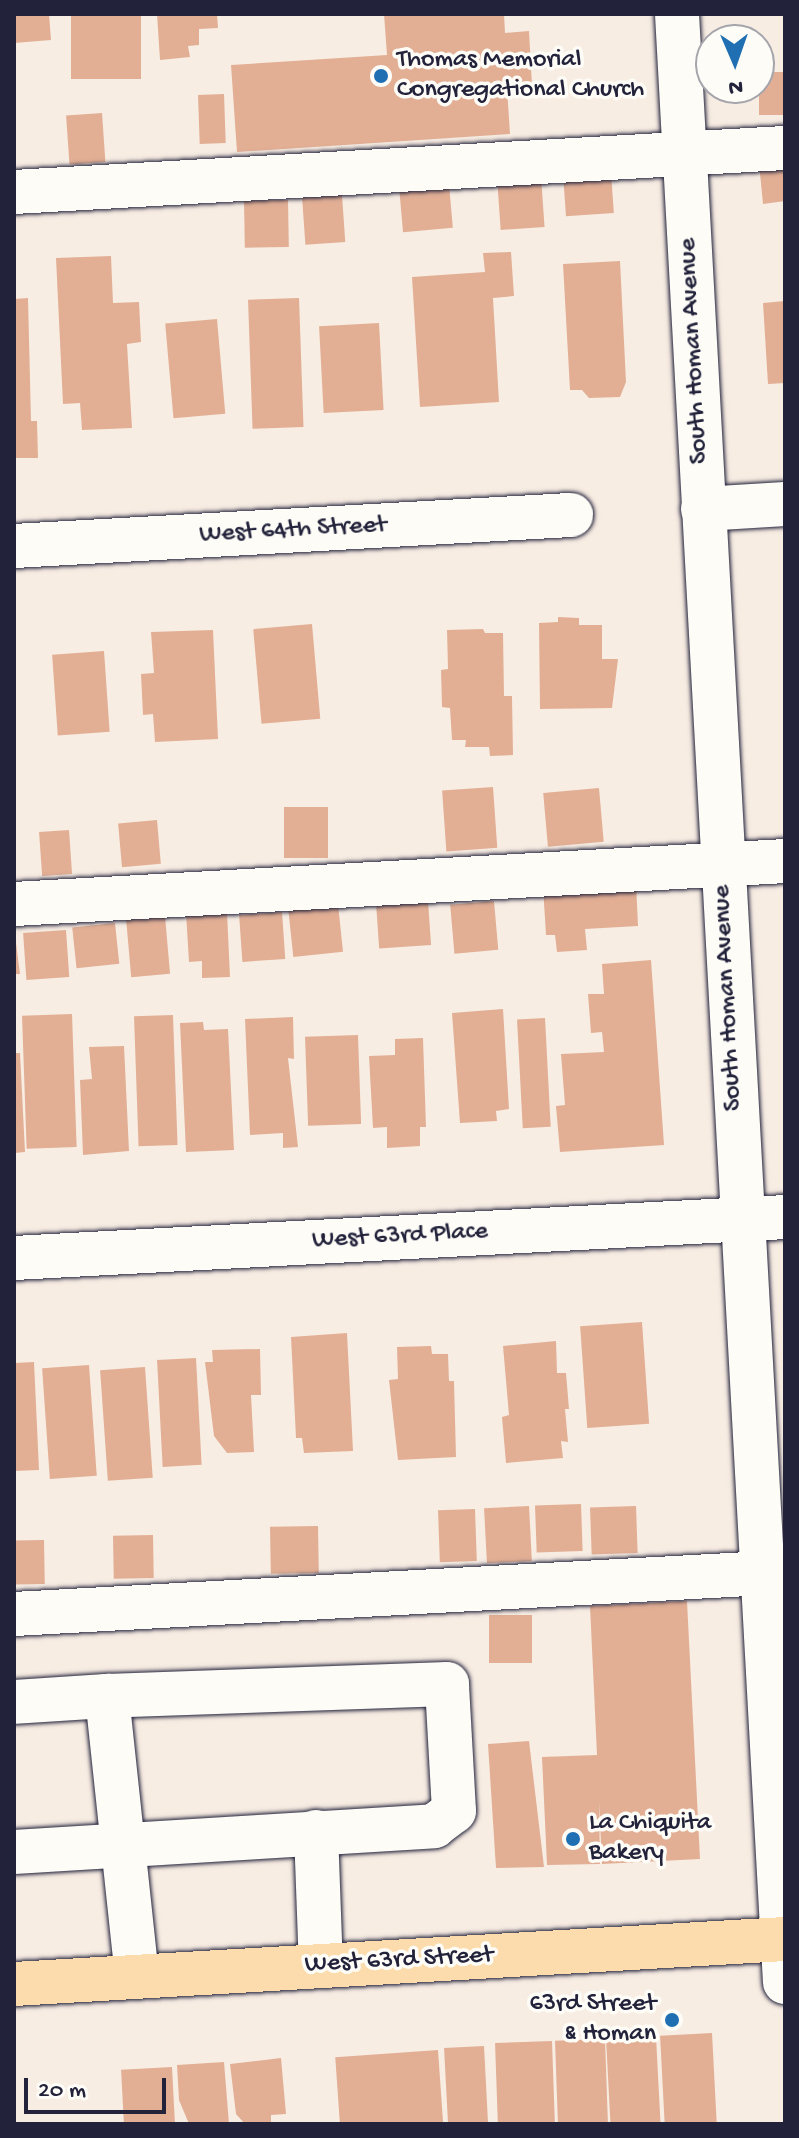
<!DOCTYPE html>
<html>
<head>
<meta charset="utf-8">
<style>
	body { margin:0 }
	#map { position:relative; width:799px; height:2138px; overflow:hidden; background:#f8ede3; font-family:"Gochi Hand",sans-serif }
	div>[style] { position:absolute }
	.building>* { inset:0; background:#e2af95; transform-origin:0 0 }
	.roads { filter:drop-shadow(0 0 2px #22223b) drop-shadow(0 0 2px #22223b) }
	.minor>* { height:44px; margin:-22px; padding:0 22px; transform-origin:22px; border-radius:22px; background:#fdfcf7 }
	.major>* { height:44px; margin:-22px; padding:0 22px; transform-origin:22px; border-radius:22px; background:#fcdcac }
	.dots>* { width:22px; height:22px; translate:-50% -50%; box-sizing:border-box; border:4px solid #fdfcf7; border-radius:50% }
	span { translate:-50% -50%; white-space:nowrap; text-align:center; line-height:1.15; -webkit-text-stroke:7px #fdfcf7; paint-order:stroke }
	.poi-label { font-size:26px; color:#22223b }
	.left { translate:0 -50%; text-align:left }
	.right { translate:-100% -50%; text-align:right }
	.street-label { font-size:26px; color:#22223b }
	.frame { position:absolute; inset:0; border:16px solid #22223b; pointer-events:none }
	.north { position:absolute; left:695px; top:24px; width:80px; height:80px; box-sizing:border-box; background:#fdfcf7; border:2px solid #a5a5ac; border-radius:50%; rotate:178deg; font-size:22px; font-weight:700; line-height:32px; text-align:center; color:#22223b }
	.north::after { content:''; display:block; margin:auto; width:28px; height:36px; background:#1f6fb2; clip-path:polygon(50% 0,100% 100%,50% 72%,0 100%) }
	.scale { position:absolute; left:24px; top:2078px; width:142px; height:36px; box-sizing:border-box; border:4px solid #22223b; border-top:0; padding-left:10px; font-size:24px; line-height:28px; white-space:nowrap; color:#22223b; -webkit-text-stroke:6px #fdfcf7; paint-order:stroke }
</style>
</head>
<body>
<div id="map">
	<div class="building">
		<div style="clip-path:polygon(14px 14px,49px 14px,51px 40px,14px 43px)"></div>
		<div style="left:71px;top:14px;width:70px;height:65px"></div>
		<div style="clip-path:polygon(157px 14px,217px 14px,218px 28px,199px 29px,199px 45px,188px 46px,190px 57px,160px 60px)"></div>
		<div style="clip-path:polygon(384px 14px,504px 14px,505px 33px,529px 31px,532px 86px,507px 88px,510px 134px,237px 152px,231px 65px,387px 55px)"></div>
		<div style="left:785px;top:72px;width:43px;height:26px;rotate:90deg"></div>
		<div style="left:224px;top:94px;width:49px;height:26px;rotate:88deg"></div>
		<div style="left:102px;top:113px;width:49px;height:36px;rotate:86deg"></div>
		<div style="clip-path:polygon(785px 160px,785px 201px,763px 204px,759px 163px)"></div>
		<div style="left:611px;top:172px;width:41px;height:48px;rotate:86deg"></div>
		<div style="left:541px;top:176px;width:51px;height:44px;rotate:86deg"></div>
		<div style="left:449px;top:184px;width:44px;height:50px;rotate:85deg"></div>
		<div style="left:342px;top:195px;width:47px;height:40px;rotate:86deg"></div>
		<div style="left:288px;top:200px;width:47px;height:44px;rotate:89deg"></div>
		<div style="clip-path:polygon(511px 252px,514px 296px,493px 298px,499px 402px,420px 407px,412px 277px,485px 272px,483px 253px)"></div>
		<div style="clip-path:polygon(111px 256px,113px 303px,139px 302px,141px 342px,127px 344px,132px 428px,82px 430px,80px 403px,63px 404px,56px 258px)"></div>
		<div style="clip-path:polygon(620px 261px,626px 382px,620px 397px,589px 398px,582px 390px,570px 390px,563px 264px)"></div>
		<div style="clip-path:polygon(28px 298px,31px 421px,37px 421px,38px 458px,14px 458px,14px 299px)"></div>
		<div style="left:299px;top:298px;width:129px;height:51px;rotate:88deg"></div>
		<div style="clip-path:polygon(785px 301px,785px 383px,768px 384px,763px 303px)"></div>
		<div style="left:217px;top:319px;width:95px;height:52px;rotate:85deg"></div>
		<div style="left:379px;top:323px;width:87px;height:60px;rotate:87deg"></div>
		<div style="clip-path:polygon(558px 617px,579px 618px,579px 625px,602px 625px,602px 659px,618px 659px,612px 708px,540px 709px,539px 623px,558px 622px)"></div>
		<div style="left:312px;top:624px;width:95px;height:59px;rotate:85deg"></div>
		<div style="clip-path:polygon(483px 629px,485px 633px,503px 633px,504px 696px,512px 696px,513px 755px,490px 756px,489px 747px,465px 747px,466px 740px,452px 740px,450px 708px,442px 707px,441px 670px,448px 669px,447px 630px)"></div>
		<div style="clip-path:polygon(213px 630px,218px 739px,155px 742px,153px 714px,143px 715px,141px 674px,154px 673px,151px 632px)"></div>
		<div style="left:104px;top:651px;width:81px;height:52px;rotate:86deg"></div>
		<div style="left:493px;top:787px;width:61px;height:51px;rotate:86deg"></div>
		<div style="left:599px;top:788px;width:54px;height:56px;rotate:85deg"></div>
		<div style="left:328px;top:807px;width:51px;height:44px;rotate:90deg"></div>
		<div style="left:157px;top:820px;width:44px;height:39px;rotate:85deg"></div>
		<div style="left:69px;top:830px;width:44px;height:30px;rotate:86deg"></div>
		<div style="clip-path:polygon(636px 882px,638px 926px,585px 929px,587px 950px,557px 952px,555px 935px,546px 935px,543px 887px)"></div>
		<div style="left:428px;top:901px;width:44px;height:52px;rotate:86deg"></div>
		<div style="left:494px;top:901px;width:49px;height:44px;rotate:85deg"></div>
		<div style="left:338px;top:904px;width:48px;height:50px;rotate:84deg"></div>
		<div style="clip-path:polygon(227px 912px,230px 977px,202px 978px,202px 961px,189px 962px,186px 913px)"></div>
		<div style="left:282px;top:912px;width:47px;height:43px;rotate:86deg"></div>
		<div style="left:165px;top:916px;width:58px;height:39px;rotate:85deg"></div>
		<div style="left:115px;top:923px;width:41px;height:43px;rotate:84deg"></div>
		<div style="clip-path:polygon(14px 927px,20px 974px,14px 974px)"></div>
		<div style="left:66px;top:930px;width:47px;height:43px;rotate:86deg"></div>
		<div style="clip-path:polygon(651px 960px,664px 1145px,560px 1152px,556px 1106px,565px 1105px,561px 1054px,604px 1052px,602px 1032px,591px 1033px,588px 994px,604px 994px,602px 964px)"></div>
		<div style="clip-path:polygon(503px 1009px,509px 1109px,496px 1111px,497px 1121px,460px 1123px,452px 1013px)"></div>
		<div style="left:72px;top:1014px;width:133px;height:50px;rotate:88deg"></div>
		<div style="left:173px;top:1015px;width:130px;height:39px;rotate:88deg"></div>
		<div style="clip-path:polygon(293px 1017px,294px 1059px,288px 1058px,298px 1147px,283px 1148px,283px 1133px,250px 1135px,245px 1019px)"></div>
		<div style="left:545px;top:1018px;width:109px;height:28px;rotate:87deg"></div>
		<div style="clip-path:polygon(203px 1022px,204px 1030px,228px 1029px,234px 1150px,186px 1152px,180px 1023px)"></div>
		<div style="left:358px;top:1035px;width:89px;height:53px;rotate:88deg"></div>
		<div style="clip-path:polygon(423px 1038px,426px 1127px,420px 1127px,420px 1146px,387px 1148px,387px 1127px,373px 1128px,369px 1056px,395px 1055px,395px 1039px)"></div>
		<div style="clip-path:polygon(124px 1046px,129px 1151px,83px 1155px,80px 1080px,92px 1079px,89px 1047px)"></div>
		<div style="clip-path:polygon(14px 1053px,20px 1053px,25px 1152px,14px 1153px)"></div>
		<div style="left:642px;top:1322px;width:102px;height:62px;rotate:86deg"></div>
		<div style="clip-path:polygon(347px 1333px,353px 1451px,304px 1453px,302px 1438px,296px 1438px,291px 1337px)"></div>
		<div style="clip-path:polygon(556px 1341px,557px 1373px,566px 1373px,569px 1409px,565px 1409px,568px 1442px,561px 1441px,563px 1458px,506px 1463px,502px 1417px,509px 1415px,503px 1346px)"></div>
		<div style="clip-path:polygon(431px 1346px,432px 1354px,448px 1354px,449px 1381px,454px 1381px,456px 1457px,398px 1460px,389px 1380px,398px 1379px,397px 1347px)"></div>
		<div style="clip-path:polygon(260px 1349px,261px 1395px,251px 1395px,254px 1452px,227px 1453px,214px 1436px,205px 1362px,213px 1362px,212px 1350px)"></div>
		<div style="left:196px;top:1358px;width:107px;height:39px;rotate:87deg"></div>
		<div style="clip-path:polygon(34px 1362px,39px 1470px,14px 1471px,14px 1363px)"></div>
		<div style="left:89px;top:1365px;width:111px;height:47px;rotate:86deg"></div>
		<div style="left:145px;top:1367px;width:111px;height:45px;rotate:86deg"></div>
		<div style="left:581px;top:1504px;width:47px;height:46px;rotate:88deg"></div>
		<div style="left:529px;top:1506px;width:55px;height:45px;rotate:87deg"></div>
		<div style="left:636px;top:1506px;width:47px;height:46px;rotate:88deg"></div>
		<div style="left:475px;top:1509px;width:52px;height:37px;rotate:88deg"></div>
		<div style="left:318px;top:1526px;width:47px;height:48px;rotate:89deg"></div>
		<div style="left:153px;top:1535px;width:43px;height:40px;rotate:89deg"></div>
		<div style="left:44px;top:1540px;width:44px;height:30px;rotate:89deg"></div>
		<div style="clip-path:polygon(687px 1601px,700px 1859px,602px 1864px,599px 1802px,600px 1864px,547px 1865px,542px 1757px,597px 1755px,590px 1606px)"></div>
		<div style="left:489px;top:1615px;width:43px;height:48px"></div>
		<div style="clip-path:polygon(529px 1741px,544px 1867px,496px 1868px,488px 1744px)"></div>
		<div style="left:712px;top:2033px;width:91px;height:52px;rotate:87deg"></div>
		<div style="left:656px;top:2037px;width:87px;height:50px;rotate:87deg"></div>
		<div style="left:605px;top:2039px;width:85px;height:50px;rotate:88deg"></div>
		<div style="left:552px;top:2041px;width:83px;height:57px;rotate:88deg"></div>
		<div style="left:484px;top:2046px;width:78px;height:40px;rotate:87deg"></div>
		<div style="left:438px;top:2050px;width:74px;height:103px;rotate:86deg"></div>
		<div style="clip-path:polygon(281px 2058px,286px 2114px,271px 2115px,271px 2124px,245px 2124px,236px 2114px,230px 2064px)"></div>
		<div style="clip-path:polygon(224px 2062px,229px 2124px,189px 2124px,179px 2100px,177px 2065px)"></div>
		<div style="left:172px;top:2067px;width:57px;height:51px;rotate:87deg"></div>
	</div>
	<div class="roads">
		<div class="minor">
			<div style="left:677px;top:14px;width:1971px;rotate:86.86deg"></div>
			<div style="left:14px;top:192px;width:772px;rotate:-3.27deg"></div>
			<div style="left:703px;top:509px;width:82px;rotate:-3.5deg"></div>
			<div style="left:14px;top:546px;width:558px;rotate:-3.19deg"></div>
			<div style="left:14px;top:904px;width:772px;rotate:-3.19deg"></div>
			<div style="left:14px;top:1258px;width:772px;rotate:-3.04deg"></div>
			<div style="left:14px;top:1614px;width:772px;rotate:-3.12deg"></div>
			<div style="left:14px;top:1702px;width:93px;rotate:-3.7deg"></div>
			<div style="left:107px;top:1696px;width:282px;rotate:83.9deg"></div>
			<div style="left:316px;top:1832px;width:134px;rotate:87.9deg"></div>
			<div style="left:14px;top:1852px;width:421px;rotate:-3.5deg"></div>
			<div style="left:434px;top:1826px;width:25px;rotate:-37deg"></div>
			<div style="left:454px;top:1811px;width:127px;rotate:-93.2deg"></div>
			<div style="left:447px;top:1684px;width:340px;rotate:178deg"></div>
		</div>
		<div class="major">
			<div style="left:14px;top:1984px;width:772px;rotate:-3.34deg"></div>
		</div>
	</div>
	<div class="dots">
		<div style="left:381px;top:76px;background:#1f6fb2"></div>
		<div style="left:573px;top:1839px;background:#1f6fb2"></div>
		<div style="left:672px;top:2020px;background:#1f6fb2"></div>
	</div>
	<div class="poi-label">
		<span class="left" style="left:397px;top:76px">Thomas Memorial<br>Congregational Church</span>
		<span class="left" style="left:589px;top:1839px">La Chiquita<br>Bakery</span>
		<span class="right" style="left:656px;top:2020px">63rd Street<br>&amp; Homan</span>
	</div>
	<div class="street-label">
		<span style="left:695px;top:351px;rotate:-93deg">South Homan Avenue</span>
		<span style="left:293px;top:531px;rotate:-3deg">West 64th Street</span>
		<span style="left:729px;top:998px;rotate:-93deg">South Homan Avenue</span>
		<span style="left:400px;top:1237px;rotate:-3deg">West 63rd Place</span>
		<span style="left:399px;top:1961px;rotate:-3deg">West 63rd Street</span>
	</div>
	<div class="frame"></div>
	<div class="north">N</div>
	<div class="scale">20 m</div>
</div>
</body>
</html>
